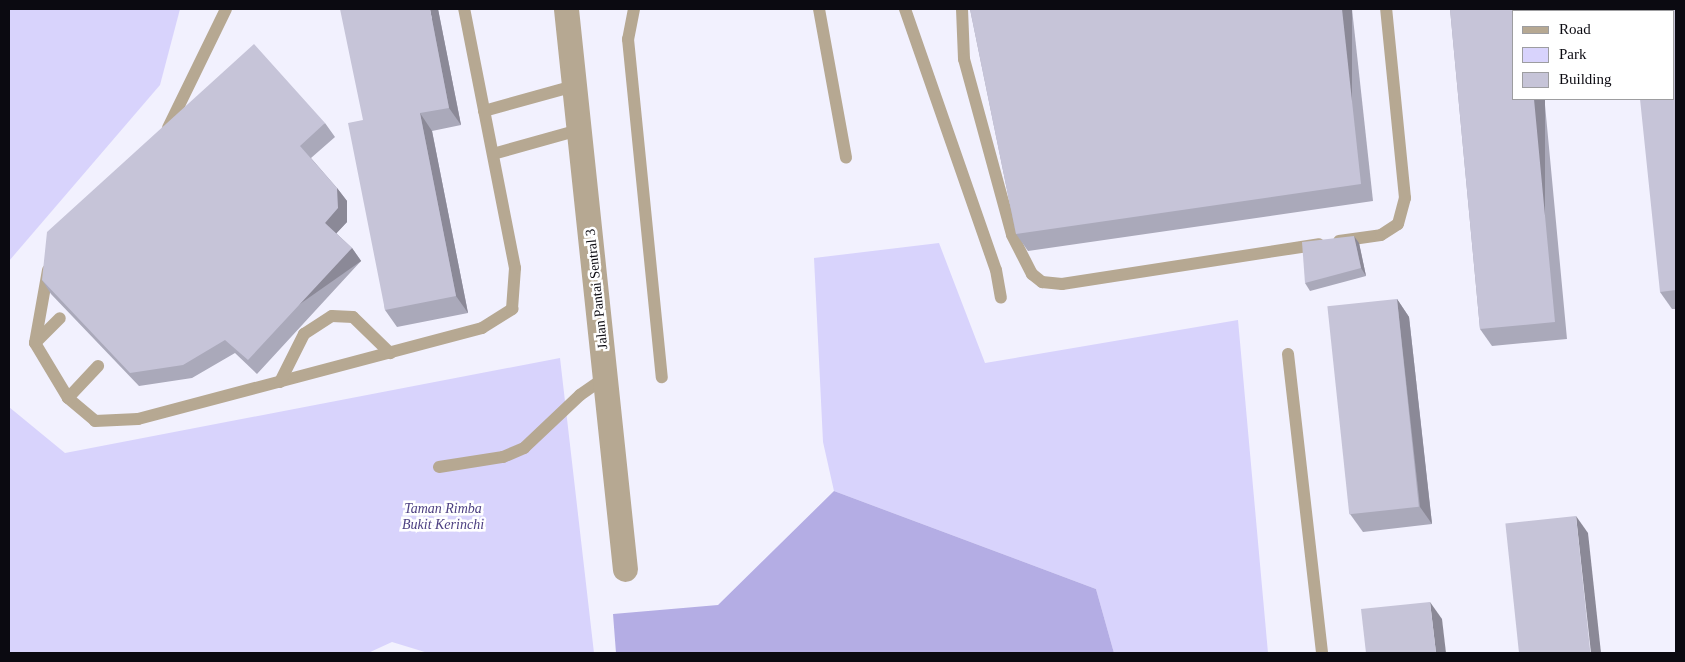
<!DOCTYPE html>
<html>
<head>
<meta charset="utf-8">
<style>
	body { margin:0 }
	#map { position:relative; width:1685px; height:662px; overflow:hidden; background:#f2f1fe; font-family:"Times New Roman",serif }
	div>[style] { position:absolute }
	.green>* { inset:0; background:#d8d3fc }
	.forest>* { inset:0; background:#b4ade4 }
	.lane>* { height:12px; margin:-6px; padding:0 6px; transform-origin:6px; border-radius:6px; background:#b6a892 }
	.street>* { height:25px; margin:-12.5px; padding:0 12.5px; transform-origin:12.5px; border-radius:12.5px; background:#b6a892 }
	.wall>* { inset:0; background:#aaa9ba }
	.shaded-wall>* { inset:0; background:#8b8997; transform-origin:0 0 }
	.building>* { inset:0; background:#c6c4d8; transform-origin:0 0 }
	span { translate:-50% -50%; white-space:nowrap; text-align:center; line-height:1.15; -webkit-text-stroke:5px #fff; paint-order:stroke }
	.street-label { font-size:14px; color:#0b0a11 }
	.park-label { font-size:14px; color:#4d4082; font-style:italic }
	.frame { position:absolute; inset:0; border:10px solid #0b0a11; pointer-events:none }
	.legend { position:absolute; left:1512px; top:10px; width:162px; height:90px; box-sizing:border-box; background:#fff; border:1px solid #9d9da0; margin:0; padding:6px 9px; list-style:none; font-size:15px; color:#0b0a11 }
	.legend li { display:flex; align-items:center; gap:10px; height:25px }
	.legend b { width:25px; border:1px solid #9d9da0 }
</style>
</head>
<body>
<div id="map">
	<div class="green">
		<div style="clip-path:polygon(9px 9px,180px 9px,160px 85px,9px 261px)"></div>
		<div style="clip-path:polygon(939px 243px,985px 363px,1238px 320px,1268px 653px,1114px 653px,1096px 589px,834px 491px,823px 442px,814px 258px)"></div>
		<div style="clip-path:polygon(560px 358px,594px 653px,428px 653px,392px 642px,368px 653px,9px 653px,9px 407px,65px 453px)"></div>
	</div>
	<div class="forest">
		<div style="clip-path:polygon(834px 491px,1096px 589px,1114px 653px,616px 653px,613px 614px,718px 605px)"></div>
	</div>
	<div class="lane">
		<div style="left:634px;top:9px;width:31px;rotate:101deg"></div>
		<div style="left:628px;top:39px;width:340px;rotate:84.3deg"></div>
		<div style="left:819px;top:9px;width:151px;rotate:79.7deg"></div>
		<div style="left:905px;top:9px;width:276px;rotate:70.8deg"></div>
		<div style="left:996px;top:270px;width:28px;rotate:80deg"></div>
		<div style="left:962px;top:9px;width:50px;rotate:87.7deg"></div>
		<div style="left:964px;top:59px;width:182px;rotate:74.7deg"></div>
		<div style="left:1012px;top:235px;width:44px;rotate:62.9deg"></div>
		<div style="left:1032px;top:274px;width:13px;rotate:39deg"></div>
		<div style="left:1042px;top:282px;width:20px;rotate:6deg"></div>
		<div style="left:1062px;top:284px;width:260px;rotate:-8.8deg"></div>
		<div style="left:484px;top:111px;width:93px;rotate:-15.5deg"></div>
		<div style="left:168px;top:128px;width:132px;rotate:-64deg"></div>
		<div style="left:493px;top:154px;width:89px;rotate:-15.6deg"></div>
		<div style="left:1339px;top:241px;width:42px;rotate:-8.1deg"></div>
		<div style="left:1381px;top:235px;width:20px;rotate:-33deg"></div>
		<div style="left:1398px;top:224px;width:27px;rotate:-75deg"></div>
		<div style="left:1405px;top:198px;width:190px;rotate:-95.7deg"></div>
		<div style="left:48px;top:270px;width:74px;rotate:100.1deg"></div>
		<div style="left:35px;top:343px;width:64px;rotate:59deg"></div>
		<div style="left:68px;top:398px;width:35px;rotate:40deg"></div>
		<div style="left:95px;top:421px;width:43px;rotate:-2.7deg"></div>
		<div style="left:138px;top:419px;width:356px;rotate:-14.8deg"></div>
		<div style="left:482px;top:328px;width:36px;rotate:-32deg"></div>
		<div style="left:512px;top:309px;width:41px;rotate:-85.8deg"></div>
		<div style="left:515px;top:268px;width:264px;rotate:-101.1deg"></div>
		<div style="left:35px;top:343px;width:35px;rotate:-45deg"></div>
		<div style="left:1288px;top:354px;width:301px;rotate:83.5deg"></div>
		<div style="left:280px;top:382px;width:54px;rotate:-63.4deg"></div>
		<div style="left:304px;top:334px;width:33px;rotate:-33deg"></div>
		<div style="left:332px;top:316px;width:21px;rotate:3deg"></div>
		<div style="left:353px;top:317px;width:52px;rotate:44.2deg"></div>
		<div style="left:68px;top:398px;width:44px;rotate:-46.8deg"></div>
		<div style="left:439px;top:467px;width:65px;rotate:-8.9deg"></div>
		<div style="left:503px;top:457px;width:23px;rotate:-23deg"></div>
		<div style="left:524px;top:448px;width:77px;rotate:-43.4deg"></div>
		<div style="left:580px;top:395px;width:33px;rotate:-35deg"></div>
	</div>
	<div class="street">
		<div style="left:566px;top:9px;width:563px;rotate:83.99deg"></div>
	</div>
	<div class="wall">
		<div style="clip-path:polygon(438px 9px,461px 125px,432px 131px,468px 313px,397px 327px,385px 310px,363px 120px)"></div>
		<div style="clip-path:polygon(970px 9px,1352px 9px,1373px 201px,1028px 251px,1016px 234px)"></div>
		<div style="clip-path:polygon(1450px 9px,1536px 9px,1567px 339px,1492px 346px,1480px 329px)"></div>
		<div style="clip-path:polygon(1676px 9px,1676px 309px,1672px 309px,1660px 292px)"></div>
		<div style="clip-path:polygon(325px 123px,335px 137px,311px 158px,337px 188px,347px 201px,347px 222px,336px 233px,352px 248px,361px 261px,257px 374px,235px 353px,192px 378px,139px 386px,51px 294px,42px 280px)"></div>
		<div style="clip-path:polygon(1359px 243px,1366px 276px,1310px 291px,1305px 283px)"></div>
		<div style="clip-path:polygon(1397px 299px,1409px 317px,1432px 524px,1363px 532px,1350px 514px)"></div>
	</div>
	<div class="shaded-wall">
		<div style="clip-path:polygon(430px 9px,438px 9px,461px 125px,449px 108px)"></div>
		<div style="left:1342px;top:9px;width:10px;height:176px"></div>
		<div style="left:1526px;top:9px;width:10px;height:2px"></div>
		<div style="left:1534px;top:99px;width:11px;height:224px"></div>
		<div style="clip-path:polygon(420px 113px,432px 131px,468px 313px,456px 296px)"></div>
		<div style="clip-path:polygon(337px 188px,347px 201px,347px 222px,334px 236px,325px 223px)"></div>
		<div style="clip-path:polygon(1354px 236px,1359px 243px,1366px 276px,1361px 268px)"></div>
		<div style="left:352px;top:248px;width:16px;height:153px;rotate:55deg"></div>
		<div style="clip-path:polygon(1397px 299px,1409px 317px,1432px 524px,1420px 507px)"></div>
		<div style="clip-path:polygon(1576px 516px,1588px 533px,1601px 653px,1591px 653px)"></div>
		<div style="clip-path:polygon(1430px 602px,1442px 619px,1446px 653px,1436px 653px)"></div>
	</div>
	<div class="building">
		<div style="clip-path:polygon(340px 9px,430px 9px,449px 108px,420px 113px,456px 296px,385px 310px,348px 123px,363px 120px)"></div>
		<div style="clip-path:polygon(970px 9px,1342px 9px,1361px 184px,1016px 234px)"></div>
		<div style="clip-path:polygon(1450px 9px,1526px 9px,1526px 11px,1514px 11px,1514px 99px,1534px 99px,1555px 322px,1480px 329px)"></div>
		<div style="clip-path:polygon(1630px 9px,1676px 9px,1676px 290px,1660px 292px,1640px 99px,1674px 99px,1674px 11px,1631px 11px)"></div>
		<div style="clip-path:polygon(254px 44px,325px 123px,300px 146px,337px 188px,338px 208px,325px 223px,352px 248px,248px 360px,225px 340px,183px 365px,130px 373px,42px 280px,47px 232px)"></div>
		<div style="clip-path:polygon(1354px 236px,1361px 268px,1305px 283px,1302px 242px)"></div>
		<div style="left:1397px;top:299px;width:209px;height:70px;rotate:84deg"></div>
		<div style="left:1576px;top:516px;width:138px;height:71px;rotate:84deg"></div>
		<div style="clip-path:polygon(1430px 602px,1436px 653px,1366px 653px,1361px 609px)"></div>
	</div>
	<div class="street-label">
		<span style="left:597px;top:289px;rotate:-96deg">Jalan Pantai Sentral 3</span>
	</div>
	<div class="park-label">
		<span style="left:443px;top:517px">Taman Rimba<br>Bukit Kerinchi</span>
	</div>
	<div class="frame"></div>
	<ul class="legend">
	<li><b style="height:6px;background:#b6a892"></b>Road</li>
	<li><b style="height:14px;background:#d8d3fc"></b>Park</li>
	<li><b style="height:14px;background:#c6c4d8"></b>Building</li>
	</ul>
</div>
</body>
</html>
